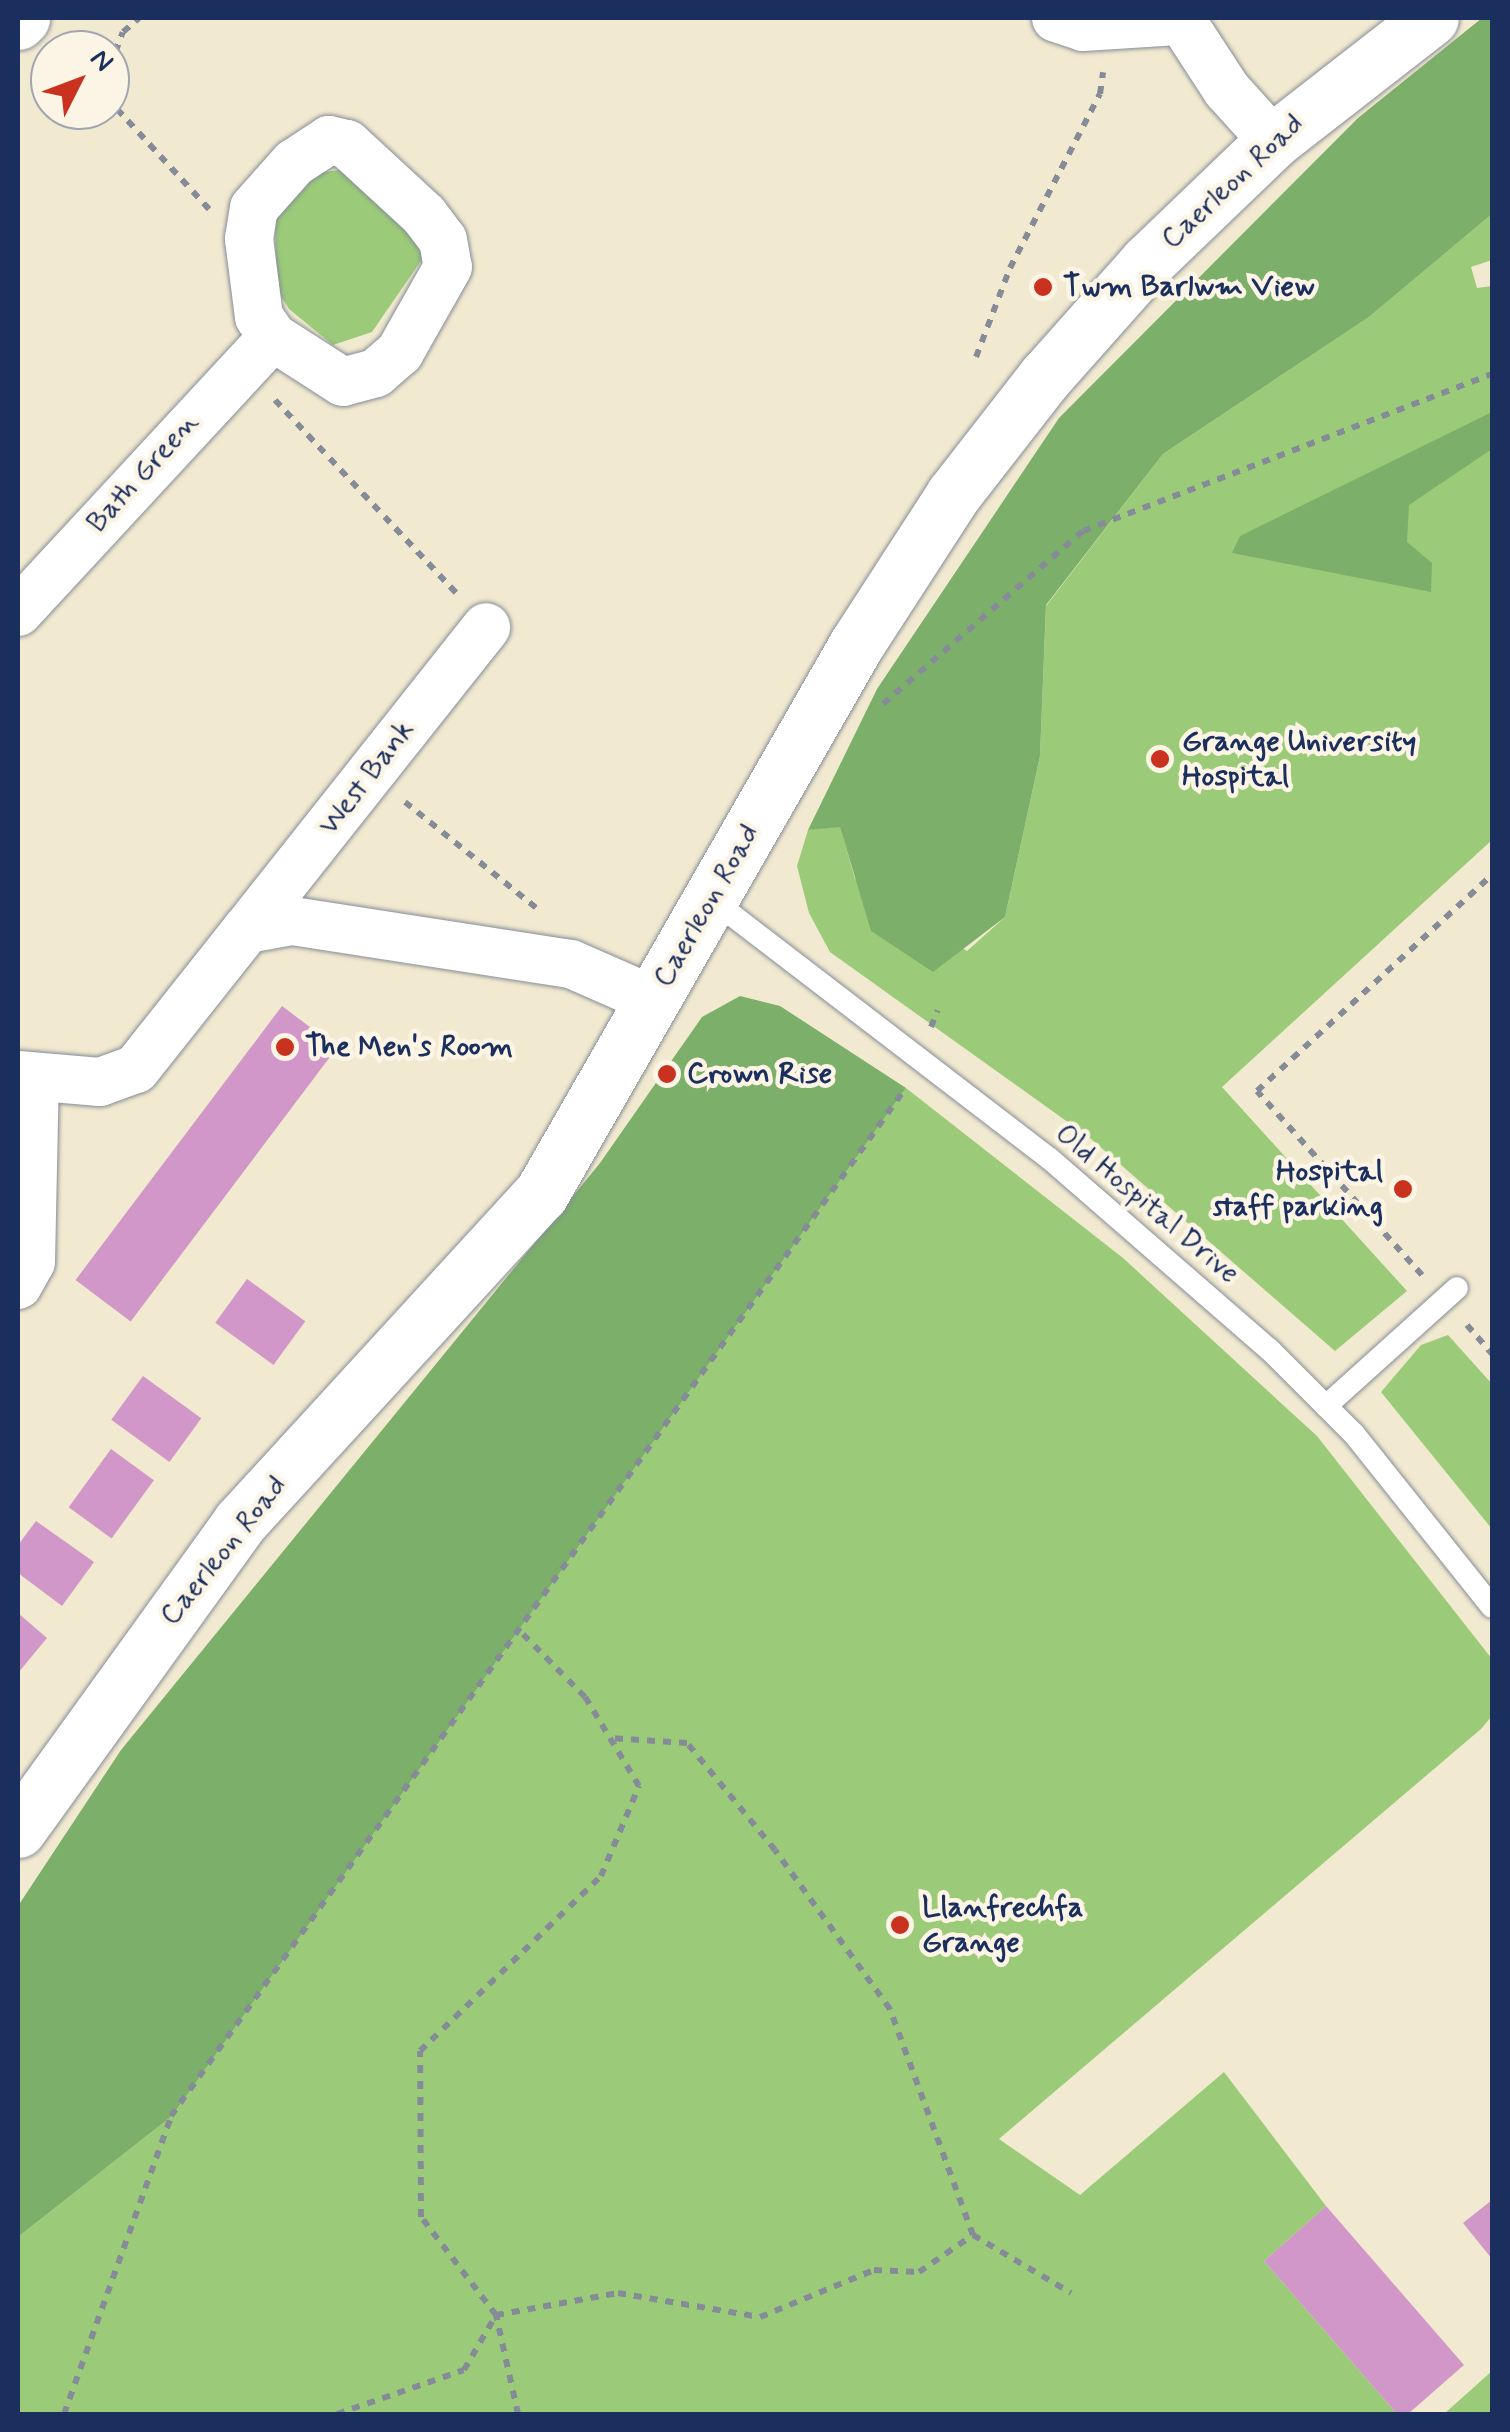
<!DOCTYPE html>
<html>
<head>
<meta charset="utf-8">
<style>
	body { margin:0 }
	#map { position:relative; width:1510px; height:2432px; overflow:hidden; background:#f2ead0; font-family:Mynerve,sans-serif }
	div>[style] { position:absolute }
	.green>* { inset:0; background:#9bcb79 }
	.forest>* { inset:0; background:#7caf69 }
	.building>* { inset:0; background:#d197c8; transform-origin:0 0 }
	.path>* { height:6px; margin-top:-3px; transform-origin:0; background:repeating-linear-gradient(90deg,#868c97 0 8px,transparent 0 16px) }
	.roads { filter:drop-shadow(0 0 2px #868c97) drop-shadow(0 0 2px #868c97) }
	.lane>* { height:22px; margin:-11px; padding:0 11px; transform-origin:11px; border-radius:11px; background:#fff }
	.street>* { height:48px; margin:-24px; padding:0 24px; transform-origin:24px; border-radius:24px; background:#fff }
	.secondary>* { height:55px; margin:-27.5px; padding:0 27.5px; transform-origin:27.5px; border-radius:27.5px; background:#fff }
	.highway>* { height:55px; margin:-27.5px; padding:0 27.5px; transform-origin:27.5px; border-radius:27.5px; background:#fff }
	.dots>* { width:28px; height:28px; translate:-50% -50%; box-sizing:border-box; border:5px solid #fcf5e5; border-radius:50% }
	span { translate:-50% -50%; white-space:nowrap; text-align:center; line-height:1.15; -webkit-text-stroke:9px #fcf5e5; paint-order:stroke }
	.street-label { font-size:30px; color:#1b2f5e }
	.poi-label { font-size:30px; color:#1b2f5e; font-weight:700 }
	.left { translate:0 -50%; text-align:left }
	.right { translate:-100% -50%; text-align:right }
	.frame { position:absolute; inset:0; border:20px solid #1b2f5e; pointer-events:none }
	.north { position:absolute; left:30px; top:30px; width:100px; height:100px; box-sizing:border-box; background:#fcf5e5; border:2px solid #a2a6af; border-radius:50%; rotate:48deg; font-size:28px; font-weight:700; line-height:40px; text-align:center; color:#1b2f5e }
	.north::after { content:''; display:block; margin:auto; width:35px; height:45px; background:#c8321e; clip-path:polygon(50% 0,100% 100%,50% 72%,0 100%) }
</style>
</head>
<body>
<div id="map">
	<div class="green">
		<div style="clip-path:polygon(339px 170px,412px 221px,425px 255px,372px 332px,333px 345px,289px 309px,276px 288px,275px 210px,316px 173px)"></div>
		<div style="clip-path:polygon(1492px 214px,1492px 260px,1471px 267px,1477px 288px,1492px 286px,1492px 840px,1222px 1087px,1407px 1291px,1335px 1351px,1090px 1138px,830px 952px,809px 913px,797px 866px,808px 830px,840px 826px,855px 879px,967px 951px,1005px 917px,1040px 756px,1046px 606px,1163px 454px,1369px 317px)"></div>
		<div style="clip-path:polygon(906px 1088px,1123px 1258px,1317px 1436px,1492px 1659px,1492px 1716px,1481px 1729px,999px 2139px,1080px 2195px,1224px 2072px,1326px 2206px,1264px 2261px,1397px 2414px,18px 2414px,18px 2237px,172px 2116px)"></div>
		<div style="clip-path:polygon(1448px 1335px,1492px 1384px,1492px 1529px,1381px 1392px,1421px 1345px)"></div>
		<div style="clip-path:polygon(1492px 2371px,1492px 2414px,1444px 2414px)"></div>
	</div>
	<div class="forest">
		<div style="clip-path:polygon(1482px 18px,1492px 18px,1492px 214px,1369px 317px,1163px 454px,1046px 605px,1040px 756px,1005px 917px,933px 972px,871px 931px,840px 827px,808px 830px,877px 689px,1059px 418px,1358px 118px)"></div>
		<div style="clip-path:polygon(1492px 412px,1492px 449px,1409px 505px,1407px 542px,1432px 563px,1431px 592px,1232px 553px,1240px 536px)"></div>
		<div style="clip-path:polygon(740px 996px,780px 1006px,906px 1088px,172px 2116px,18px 2237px,18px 1906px,121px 1750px,600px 1163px,702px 1017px)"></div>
	</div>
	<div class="building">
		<div style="left:282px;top:1006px;width:69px;height:343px;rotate:37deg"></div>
		<div style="left:247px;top:1279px;width:72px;height:54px;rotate:36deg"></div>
		<div style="left:143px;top:1376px;width:72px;height:54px;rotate:36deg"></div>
		<div style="left:111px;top:1449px;width:53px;height:72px;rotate:36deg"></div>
		<div style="clip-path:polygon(36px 1521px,94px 1562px,62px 1606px,18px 1573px,18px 1545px)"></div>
		<div style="clip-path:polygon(18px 1613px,47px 1638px,18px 1673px)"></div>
		<div style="clip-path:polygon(1492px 2200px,1492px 2259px,1463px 2223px)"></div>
		<div style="clip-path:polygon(1326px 2206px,1464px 2365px,1408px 2414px,1397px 2414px,1264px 2261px)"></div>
	</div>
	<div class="path">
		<div style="left:110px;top:67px;width:37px;rotate:-70deg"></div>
		<div style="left:123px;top:32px;width:21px;rotate:-41deg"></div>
		<div style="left:110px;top:88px;width:22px;rotate:72deg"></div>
		<div style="left:117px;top:109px;width:136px;rotate:47.4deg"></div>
		<div style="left:976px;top:357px;width:95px;rotate:-69.1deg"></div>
		<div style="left:1010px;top:268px;width:196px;rotate:-62.7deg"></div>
		<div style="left:1100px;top:94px;width:22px;rotate:-82deg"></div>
		<div style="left:275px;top:400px;width:267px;rotate:46.8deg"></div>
		<div style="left:883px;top:704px;width:264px;rotate:-40.9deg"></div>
		<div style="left:1083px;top:531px;width:438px;rotate:-21deg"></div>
		<div style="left:405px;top:802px;width:172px;rotate:38.9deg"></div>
		<div style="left:931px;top:1027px;width:18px;rotate:-68deg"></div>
		<div style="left:1422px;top:1275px;width:247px;rotate:-131.9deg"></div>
		<div style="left:1257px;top:1091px;width:319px;rotate:-42.6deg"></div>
		<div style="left:1467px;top:1325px;width:38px;rotate:49deg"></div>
		<div style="left:973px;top:2235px;width:114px;rotate:30.6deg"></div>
		<div style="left:64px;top:2414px;width:317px;rotate:-70.2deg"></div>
		<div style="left:171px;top:2116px;width:1262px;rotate:-54.45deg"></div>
		<div style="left:337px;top:2414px;width:134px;rotate:-19.1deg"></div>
		<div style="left:464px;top:2370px;width:64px;rotate:-59.8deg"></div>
		<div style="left:496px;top:2315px;width:124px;rotate:-10.2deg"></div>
		<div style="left:618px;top:2293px;width:144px;rotate:9.6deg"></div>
		<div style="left:760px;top:2317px;width:123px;rotate:-22.4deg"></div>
		<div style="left:874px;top:2270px;width:45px;rotate:2.5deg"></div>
		<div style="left:919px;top:2272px;width:65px;rotate:-34.4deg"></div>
		<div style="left:973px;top:2235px;width:241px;rotate:-110.2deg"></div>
		<div style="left:890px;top:2009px;width:196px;rotate:-125.9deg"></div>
		<div style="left:775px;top:1850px;width:139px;rotate:-129.4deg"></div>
		<div style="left:687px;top:1743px;width:78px;rotate:-176.3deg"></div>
		<div style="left:518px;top:2414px;width:101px;rotate:-102.5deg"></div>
		<div style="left:496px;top:2315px;width:123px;rotate:-127.4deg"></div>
		<div style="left:421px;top:2217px;width:166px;rotate:-90.3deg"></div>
		<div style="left:420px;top:2051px;width:252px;rotate:-44deg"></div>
		<div style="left:601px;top:1876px;width:98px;rotate:-67.1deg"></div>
		<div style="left:639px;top:1786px;width:104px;rotate:-121.2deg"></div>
		<div style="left:585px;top:1697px;width:94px;rotate:-134.6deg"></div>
	</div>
	<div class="roads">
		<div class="lane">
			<div style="left:711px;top:899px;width:427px;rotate:37.5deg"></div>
			<div style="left:1050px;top:1159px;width:291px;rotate:41deg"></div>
			<div style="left:1270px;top:1350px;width:119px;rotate:45deg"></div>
			<div style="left:1354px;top:1434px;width:221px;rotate:51.4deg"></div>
			<div style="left:1326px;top:1406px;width:176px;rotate:-42deg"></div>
		</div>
		<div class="street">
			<div style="left:1056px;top:18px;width:28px;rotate:18deg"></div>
			<div style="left:1083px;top:27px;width:95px;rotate:-3.6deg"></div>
			<div style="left:1180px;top:18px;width:86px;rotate:56.9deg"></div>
			<div style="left:1227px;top:90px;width:69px;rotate:48deg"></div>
			<div style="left:329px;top:140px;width:18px;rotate:13deg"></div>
			<div style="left:347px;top:144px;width:105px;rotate:42.7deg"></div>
			<div style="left:424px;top:215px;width:31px;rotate:53deg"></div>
			<div style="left:443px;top:240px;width:27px;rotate:80deg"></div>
			<div style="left:448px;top:267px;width:98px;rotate:119.5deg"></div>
			<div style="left:400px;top:352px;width:32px;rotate:139deg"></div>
			<div style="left:376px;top:373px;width:34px;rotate:165deg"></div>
			<div style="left:343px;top:382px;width:83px;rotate:-147.3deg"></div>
			<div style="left:273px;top:337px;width:24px;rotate:-125deg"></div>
			<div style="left:259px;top:317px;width:79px;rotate:-97.3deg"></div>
			<div style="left:249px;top:239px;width:31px;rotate:-81deg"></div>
			<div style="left:254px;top:208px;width:60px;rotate:-48.4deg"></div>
			<div style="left:294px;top:163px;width:42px;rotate:-33.3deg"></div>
			<div style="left:18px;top:612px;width:375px;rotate:-47.2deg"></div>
			<div style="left:247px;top:929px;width:385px;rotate:-51.6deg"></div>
			<div style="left:18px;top:1075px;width:82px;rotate:4.9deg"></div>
			<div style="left:100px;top:1082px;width:38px;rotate:-20deg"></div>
			<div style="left:136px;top:1069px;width:179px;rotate:-51.6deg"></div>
			<div style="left:247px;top:929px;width:46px;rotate:-10.1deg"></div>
			<div style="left:292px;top:921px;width:282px;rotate:8.8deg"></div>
			<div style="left:571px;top:964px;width:90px;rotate:23.7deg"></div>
			<div style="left:18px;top:1285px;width:26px;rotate:-61deg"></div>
			<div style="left:31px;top:1262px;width:185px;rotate:-88.8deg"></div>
		</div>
		<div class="secondary">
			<div style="left:18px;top:1830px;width:380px;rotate:-54.2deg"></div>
			<div style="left:240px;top:1522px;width:445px;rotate:-47.5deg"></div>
			<div style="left:541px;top:1194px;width:633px;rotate:-60.15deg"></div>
			<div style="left:856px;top:645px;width:179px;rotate:-57.1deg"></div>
			<div style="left:953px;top:495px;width:150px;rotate:-52.1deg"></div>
			<div style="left:1045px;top:377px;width:154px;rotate:-48.4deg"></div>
			<div style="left:1147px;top:262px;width:175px;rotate:-43.8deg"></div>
			<div style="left:1273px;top:141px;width:200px;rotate:-37.9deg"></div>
		</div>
		<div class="highway">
			<div style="left:18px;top:22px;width:6px;rotate:-45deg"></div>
		</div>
	</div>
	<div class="dots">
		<div style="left:1043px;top:287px;background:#c8321e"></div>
		<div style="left:1160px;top:759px;background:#c8321e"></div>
		<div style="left:285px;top:1047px;background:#c8321e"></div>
		<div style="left:667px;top:1074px;background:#c8321e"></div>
		<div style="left:1403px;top:1189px;background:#c8321e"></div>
		<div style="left:900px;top:1925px;background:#c8321e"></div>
	</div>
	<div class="street-label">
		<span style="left:1233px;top:182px;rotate:-43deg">Caerleon Road</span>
		<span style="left:143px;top:473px;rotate:-48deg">Bath Green</span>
		<span style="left:367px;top:778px;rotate:-52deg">West Bank</span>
		<span style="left:707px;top:906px;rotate:-60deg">Caerleon Road</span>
		<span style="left:1147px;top:1204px;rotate:40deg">Old Hospital Drive</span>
		<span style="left:224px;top:1551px;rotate:-51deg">Caerleon Road</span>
	</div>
	<div class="poi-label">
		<span class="left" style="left:1063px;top:287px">Twm Barlwm View</span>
		<span class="left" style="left:1182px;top:759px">Grange University<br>Hospital</span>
		<span class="left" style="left:305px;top:1047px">The Men's Room</span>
		<span class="left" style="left:687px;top:1074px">Crown Rise</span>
		<span class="right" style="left:1383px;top:1189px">Hospital<br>staff parking</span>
		<span class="left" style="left:922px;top:1925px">Llanfrechfa<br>Grange</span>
	</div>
	<div class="frame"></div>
	<div class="north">N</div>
</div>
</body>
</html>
